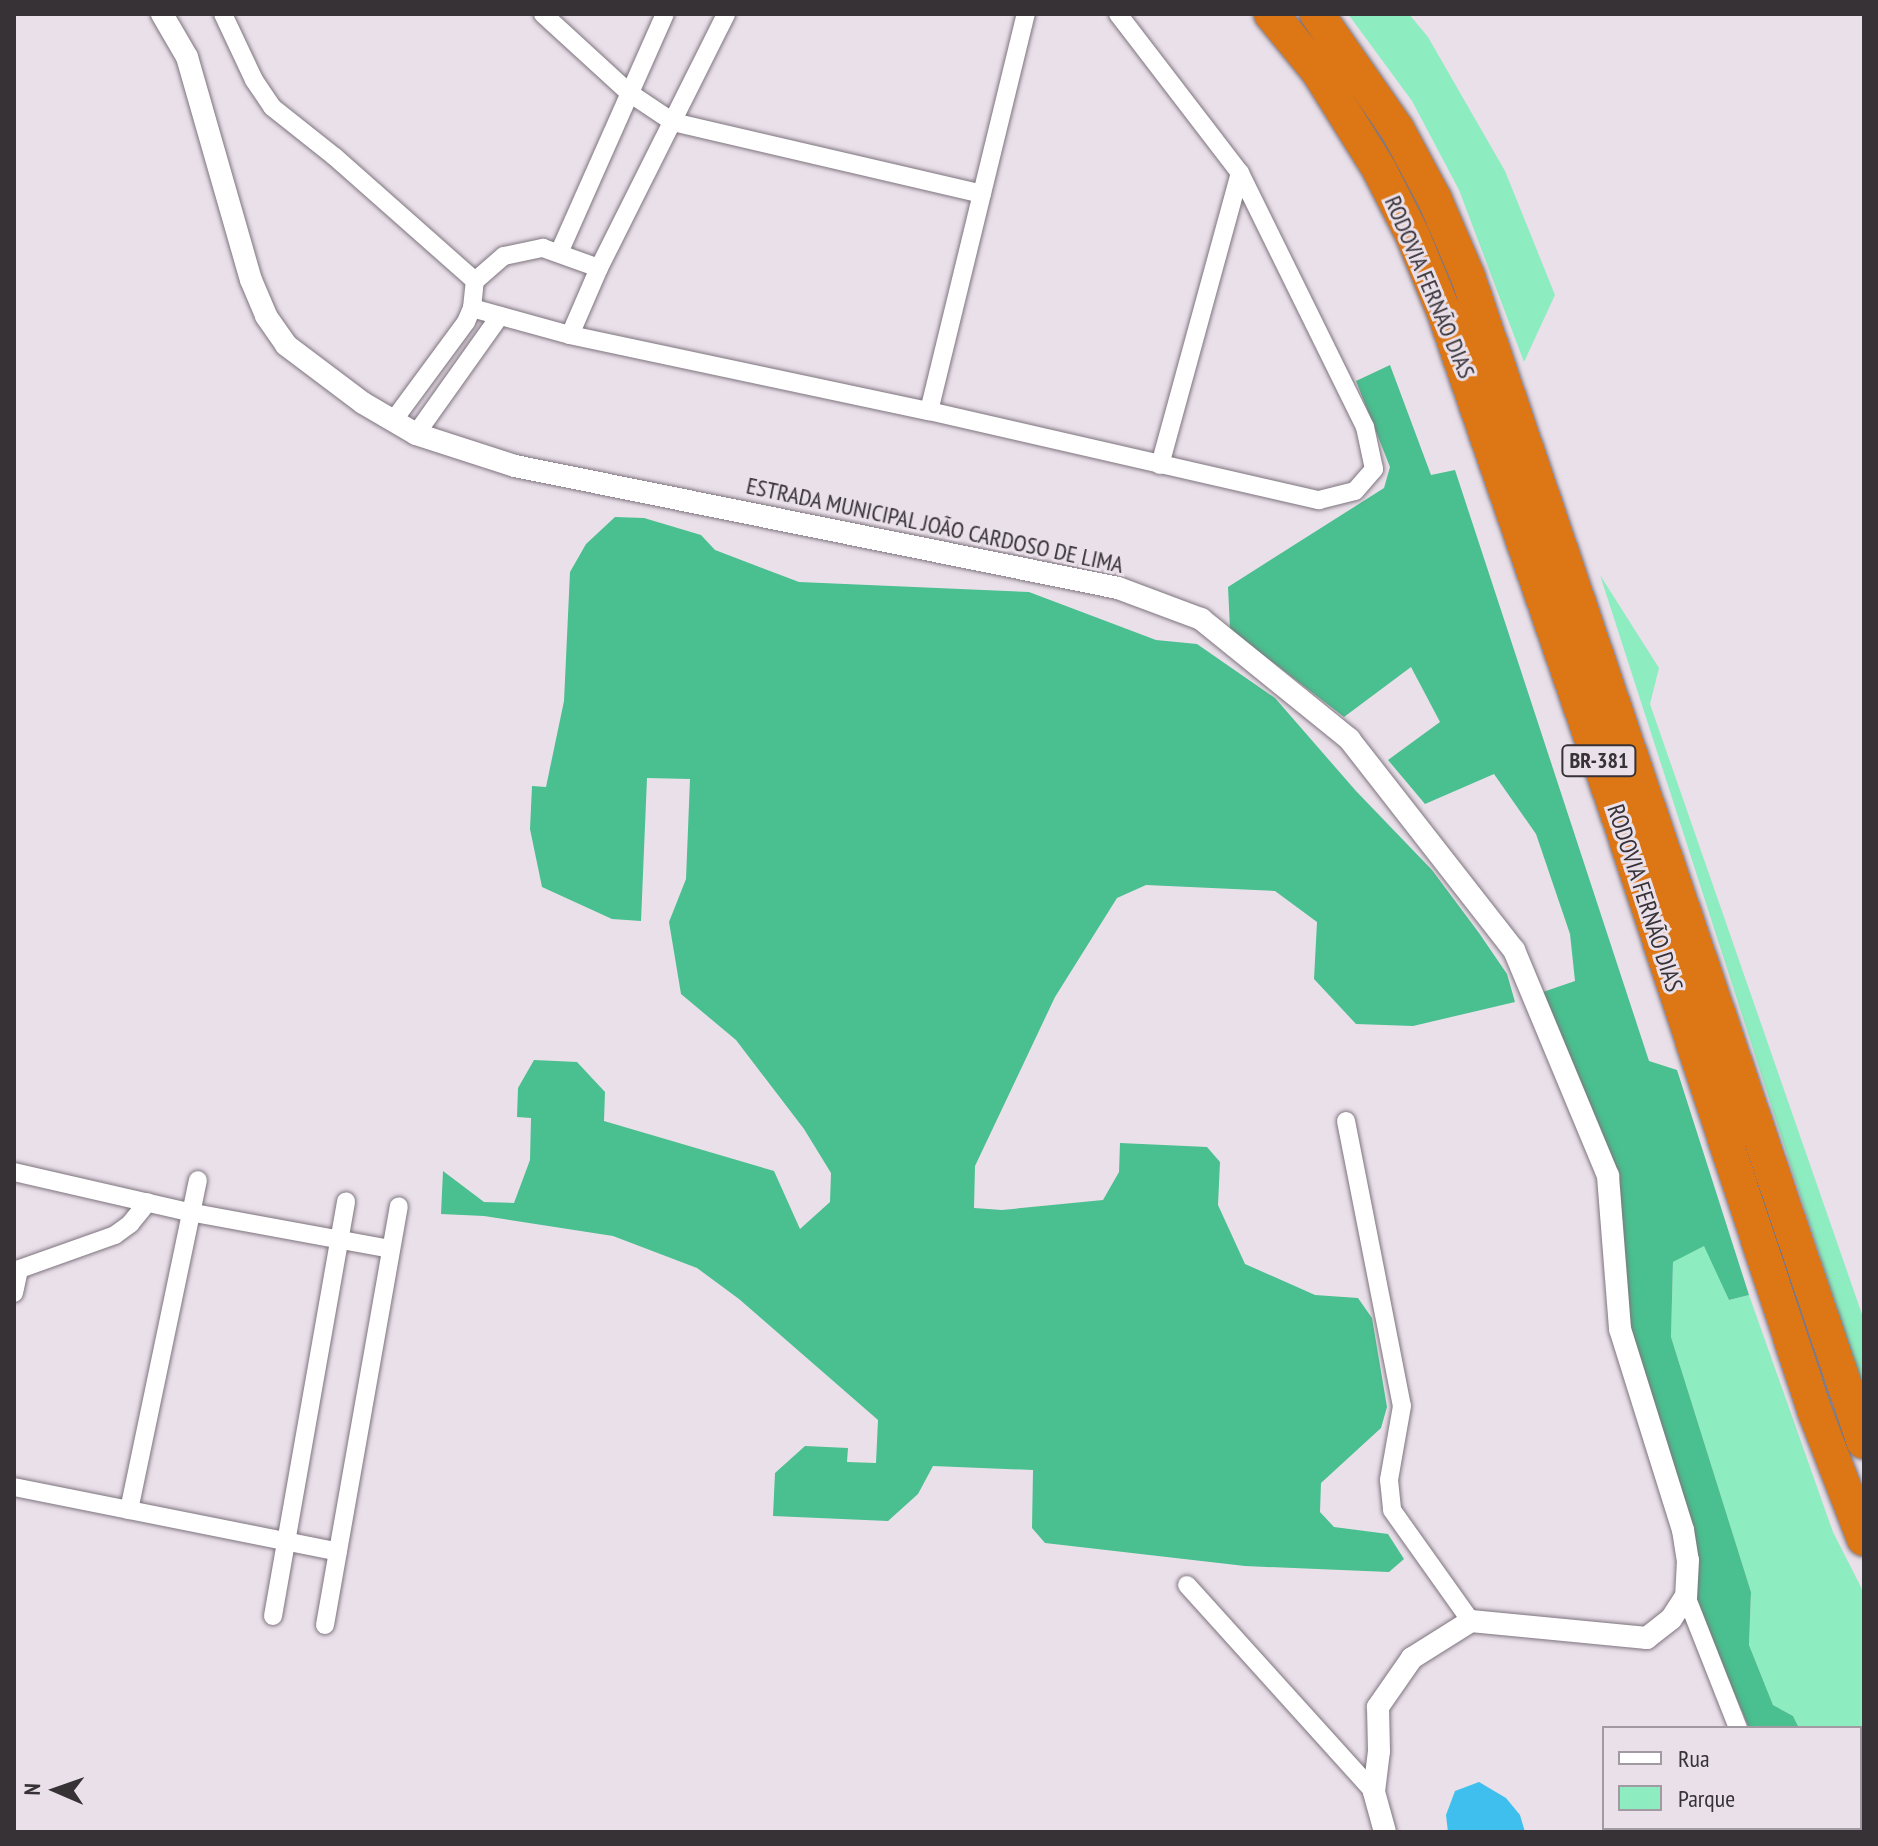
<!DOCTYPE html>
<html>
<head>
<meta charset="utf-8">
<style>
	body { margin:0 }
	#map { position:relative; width:1878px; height:1846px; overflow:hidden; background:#eae0ea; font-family:"PT Sans Narrow",sans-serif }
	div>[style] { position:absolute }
	.green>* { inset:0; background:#8dedc1 }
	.forest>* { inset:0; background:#4abf8f }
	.water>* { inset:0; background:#3ebfed }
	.roads { filter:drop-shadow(0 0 2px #7d747e) drop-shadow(0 0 2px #7d747e) }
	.minor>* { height:18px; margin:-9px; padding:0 9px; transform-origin:9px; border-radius:9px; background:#fff }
	.tertiary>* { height:22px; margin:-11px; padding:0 11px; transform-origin:11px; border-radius:11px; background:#fff }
	.motorway>* { height:34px; margin:-17px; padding:0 17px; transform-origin:17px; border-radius:17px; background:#dd7715 }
	span { translate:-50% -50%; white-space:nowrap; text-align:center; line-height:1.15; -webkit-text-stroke:6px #eae0ea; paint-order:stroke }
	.shield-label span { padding:2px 6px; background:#eae0ea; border:2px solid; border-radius:6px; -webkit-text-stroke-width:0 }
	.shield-label { font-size:22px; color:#363236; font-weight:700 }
	.street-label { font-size:24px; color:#363236 }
	.frame { position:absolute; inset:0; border:16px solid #363236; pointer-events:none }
	.legend { position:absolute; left:1602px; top:1726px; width:260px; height:104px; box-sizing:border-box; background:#eae0ea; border:2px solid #a29aa2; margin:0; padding:10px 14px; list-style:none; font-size:24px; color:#363236 }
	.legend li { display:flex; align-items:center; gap:16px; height:40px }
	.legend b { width:40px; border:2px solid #a29aa2 }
	.north { position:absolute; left:16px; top:1750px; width:80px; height:80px; -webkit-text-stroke:6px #eae0ea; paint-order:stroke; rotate:272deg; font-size:22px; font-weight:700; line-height:32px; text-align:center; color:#363236 }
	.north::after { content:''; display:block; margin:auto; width:28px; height:36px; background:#363236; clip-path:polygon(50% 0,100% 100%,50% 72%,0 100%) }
</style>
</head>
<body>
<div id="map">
	<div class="green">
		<div style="clip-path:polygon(1348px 14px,1409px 14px,1428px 37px,1505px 171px,1555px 295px,1524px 362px,1459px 190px,1412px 101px)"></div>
		<div style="clip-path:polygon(1600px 575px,1659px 668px,1650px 704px,1864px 1320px,1864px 1393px)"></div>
		<div style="clip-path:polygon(1705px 1245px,1729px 1300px,1749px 1295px,1833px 1532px,1864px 1593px,1864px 1832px,1850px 1832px,1848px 1828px,1860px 1828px,1860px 1728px,1799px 1728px,1793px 1716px,1773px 1705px,1749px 1645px,1751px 1592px,1671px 1337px,1673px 1262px)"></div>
	</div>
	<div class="forest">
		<div style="clip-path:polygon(1390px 365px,1431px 475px,1455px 470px,1649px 1061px,1677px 1070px,1749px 1295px,1729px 1300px,1704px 1246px,1673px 1262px,1671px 1337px,1751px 1592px,1749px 1645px,1773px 1705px,1793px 1716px,1799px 1728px,1749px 1728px,1695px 1600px,1630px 1330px,1615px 1173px,1540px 993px,1575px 981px,1570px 934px,1536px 834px,1494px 774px,1425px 804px,1388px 760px,1440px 722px,1411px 667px,1344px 717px,1230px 629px,1228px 587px,1384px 488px,1390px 467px,1356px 381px)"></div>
		<div style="clip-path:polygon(615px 517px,644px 518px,701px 535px,715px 550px,799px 582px,1029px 592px,1156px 640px,1197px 644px,1275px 698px,1356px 791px,1432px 870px,1479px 933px,1507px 974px,1515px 1002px,1413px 1026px,1356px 1024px,1314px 979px,1317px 922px,1275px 891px,1146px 885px,1117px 898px,1055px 997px,975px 1166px,974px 1208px,1002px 1210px,1103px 1200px,1119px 1172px,1120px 1143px,1207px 1147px,1220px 1162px,1218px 1205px,1245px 1264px,1315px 1295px,1358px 1298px,1372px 1318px,1387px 1407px,1381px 1428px,1321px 1483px,1320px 1512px,1334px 1527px,1388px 1534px,1404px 1559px,1389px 1572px,1245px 1566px,1045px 1543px,1032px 1528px,1033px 1470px,933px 1466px,918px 1494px,888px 1521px,773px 1516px,775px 1473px,805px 1446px,848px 1448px,847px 1462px,876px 1463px,878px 1420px,739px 1299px,697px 1268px,613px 1236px,484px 1216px,441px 1214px,443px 1171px,484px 1202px,514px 1203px,530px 1160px,531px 1118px,517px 1117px,518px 1088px,534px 1060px,577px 1062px,605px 1092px,604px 1121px,774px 1171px,800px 1229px,830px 1202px,831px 1173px,804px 1129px,736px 1040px,681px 994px,669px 922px,686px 879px,690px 779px,647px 778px,641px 921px,612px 919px,542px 887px,530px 829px,532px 786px,546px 787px,564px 701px,570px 572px,586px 544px)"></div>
	</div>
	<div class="water">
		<div style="clip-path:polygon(1479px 1782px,1506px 1798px,1520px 1815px,1525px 1832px,1448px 1832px,1446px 1815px,1455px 1791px)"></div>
	</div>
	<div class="roads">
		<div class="minor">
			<div style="left:223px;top:14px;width:73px;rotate:64.8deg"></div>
			<div style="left:254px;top:80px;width:32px;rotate:56deg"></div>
			<div style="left:272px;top:107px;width:80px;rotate:38.4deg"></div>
			<div style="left:335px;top:157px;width:187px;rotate:41.5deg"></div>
			<div style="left:543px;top:14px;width:115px;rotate:42.5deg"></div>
			<div style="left:628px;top:92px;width:54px;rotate:33.7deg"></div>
			<div style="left:673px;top:122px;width:317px;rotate:13.1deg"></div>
			<div style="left:559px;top:253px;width:261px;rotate:-66.1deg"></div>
			<div style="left:472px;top:308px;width:102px;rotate:15.4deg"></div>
			<div style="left:570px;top:335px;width:367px;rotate:12deg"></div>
			<div style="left:929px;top:411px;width:400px;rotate:12.9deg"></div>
			<div style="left:1319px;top:500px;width:37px;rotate:-14deg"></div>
			<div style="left:1355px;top:491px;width:29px;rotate:-49deg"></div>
			<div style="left:1374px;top:469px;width:43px;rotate:-102.1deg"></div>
			<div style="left:1365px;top:427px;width:283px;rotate:-116.2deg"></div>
			<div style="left:1240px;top:173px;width:200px;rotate:-127.5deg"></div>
			<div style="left:570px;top:335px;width:73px;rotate:-66.6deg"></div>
			<div style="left:599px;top:268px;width:284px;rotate:-63.4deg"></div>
			<div style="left:929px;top:411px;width:409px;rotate:-76.3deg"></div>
			<div style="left:393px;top:421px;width:123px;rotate:-53.6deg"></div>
			<div style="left:466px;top:322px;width:15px;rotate:-67deg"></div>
			<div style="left:472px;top:308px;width:27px;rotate:-84deg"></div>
			<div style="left:475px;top:281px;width:38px;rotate:-41deg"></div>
			<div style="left:504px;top:256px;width:40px;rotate:-12deg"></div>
			<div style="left:543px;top:248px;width:59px;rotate:19.7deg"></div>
			<div style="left:416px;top:434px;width:145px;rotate:-54.6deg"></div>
			<div style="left:1160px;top:465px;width:303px;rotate:-74.7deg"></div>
			<div style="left:1346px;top:1121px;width:290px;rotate:78.9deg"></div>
			<div style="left:1402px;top:1406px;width:75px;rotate:100deg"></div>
			<div style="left:1389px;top:1480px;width:30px;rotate:84deg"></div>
			<div style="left:1392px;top:1510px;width:136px;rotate:54.6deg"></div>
			<div style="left:14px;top:1172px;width:180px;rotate:12.9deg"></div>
			<div style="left:189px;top:1212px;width:205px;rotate:10.4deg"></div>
			<div style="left:14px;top:1271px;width:107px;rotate:-19.6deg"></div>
			<div style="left:115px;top:1235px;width:19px;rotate:-36deg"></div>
			<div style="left:130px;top:1224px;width:28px;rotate:-51deg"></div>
			<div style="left:14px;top:1293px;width:24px;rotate:-78deg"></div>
			<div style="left:14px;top:1487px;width:330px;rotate:11.3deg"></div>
			<div style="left:129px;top:1510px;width:337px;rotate:-78.2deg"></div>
			<div style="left:1187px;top:1585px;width:279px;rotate:47.9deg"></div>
			<div style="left:1686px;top:1596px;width:142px;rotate:68.5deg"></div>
			<div style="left:273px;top:1616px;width:421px;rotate:-80deg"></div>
			<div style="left:325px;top:1625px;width:425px;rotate:-80deg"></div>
			<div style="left:1776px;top:1828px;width:4px;rotate:63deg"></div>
		</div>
		<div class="tertiary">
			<div style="left:162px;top:14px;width:50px;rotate:59.8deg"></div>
			<div style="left:187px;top:57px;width:232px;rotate:74deg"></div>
			<div style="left:251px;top:280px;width:39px;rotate:67deg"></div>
			<div style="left:266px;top:316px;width:35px;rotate:55deg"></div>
			<div style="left:286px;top:345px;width:96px;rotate:37deg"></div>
			<div style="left:363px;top:403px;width:61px;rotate:30.3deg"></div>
			<div style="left:416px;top:434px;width:104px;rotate:17.9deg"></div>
			<div style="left:515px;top:466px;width:615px;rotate:11.44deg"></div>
			<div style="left:1118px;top:588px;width:89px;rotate:20.5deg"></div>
			<div style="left:1201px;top:619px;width:191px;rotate:39deg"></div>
			<div style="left:1349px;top:739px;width:268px;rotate:52deg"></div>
			<div style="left:1514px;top:950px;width:245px;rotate:67.4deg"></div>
			<div style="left:1608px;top:1176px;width:153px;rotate:85.5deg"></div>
			<div style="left:1620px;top:1329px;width:211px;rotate:72.6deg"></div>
			<div style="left:1683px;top:1530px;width:30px;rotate:81deg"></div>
			<div style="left:1688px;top:1560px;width:36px;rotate:93deg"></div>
			<div style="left:1686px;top:1596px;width:27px;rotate:123deg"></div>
			<div style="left:1671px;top:1619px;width:31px;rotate:142deg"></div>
			<div style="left:1647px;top:1638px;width:177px;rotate:-174.5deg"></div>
			<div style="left:1471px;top:1621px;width:70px;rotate:147.9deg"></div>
			<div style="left:1412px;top:1658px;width:60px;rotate:124.8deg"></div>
			<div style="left:1378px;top:1707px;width:44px;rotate:88.7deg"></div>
			<div style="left:1379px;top:1751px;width:41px;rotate:97deg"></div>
			<div style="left:1374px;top:1792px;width:41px;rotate:74.6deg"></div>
		</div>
		<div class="motorway">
			<div style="left:1271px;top:14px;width:74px;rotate:50.5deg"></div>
			<div style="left:1318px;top:71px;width:115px;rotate:58.1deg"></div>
			<div style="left:1379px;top:169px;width:73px;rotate:63.1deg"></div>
			<div style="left:1412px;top:234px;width:84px;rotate:67.7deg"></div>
			<div style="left:1444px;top:312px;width:542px;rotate:70.93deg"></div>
			<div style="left:1621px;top:824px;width:619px;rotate:71.74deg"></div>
			<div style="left:1815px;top:1412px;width:136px;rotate:68.9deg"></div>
			<div style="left:1317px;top:14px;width:140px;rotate:55.2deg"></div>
			<div style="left:1397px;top:129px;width:81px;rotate:61.8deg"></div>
			<div style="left:1435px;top:200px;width:84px;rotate:66.8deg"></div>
			<div style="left:1468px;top:277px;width:1230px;rotate:71.23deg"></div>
		</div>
	</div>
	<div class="shield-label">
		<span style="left:1599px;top:761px">BR-381</span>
	</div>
	<div class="street-label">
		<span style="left:1430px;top:287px;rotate:67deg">RODOVIA FERNÃO DIAS</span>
		<span style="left:935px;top:525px;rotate:12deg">ESTRADA MUNICIPAL JOÃO CARDOSO DE LIMA</span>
		<span style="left:1645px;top:898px;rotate:72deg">RODOVIA FERNÃO DIAS</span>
	</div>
	<div class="frame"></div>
	<ul class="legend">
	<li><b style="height:10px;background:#fff"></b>Rua</li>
	<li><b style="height:22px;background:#8dedc1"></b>Parque</li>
	</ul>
	<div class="north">N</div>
</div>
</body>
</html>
